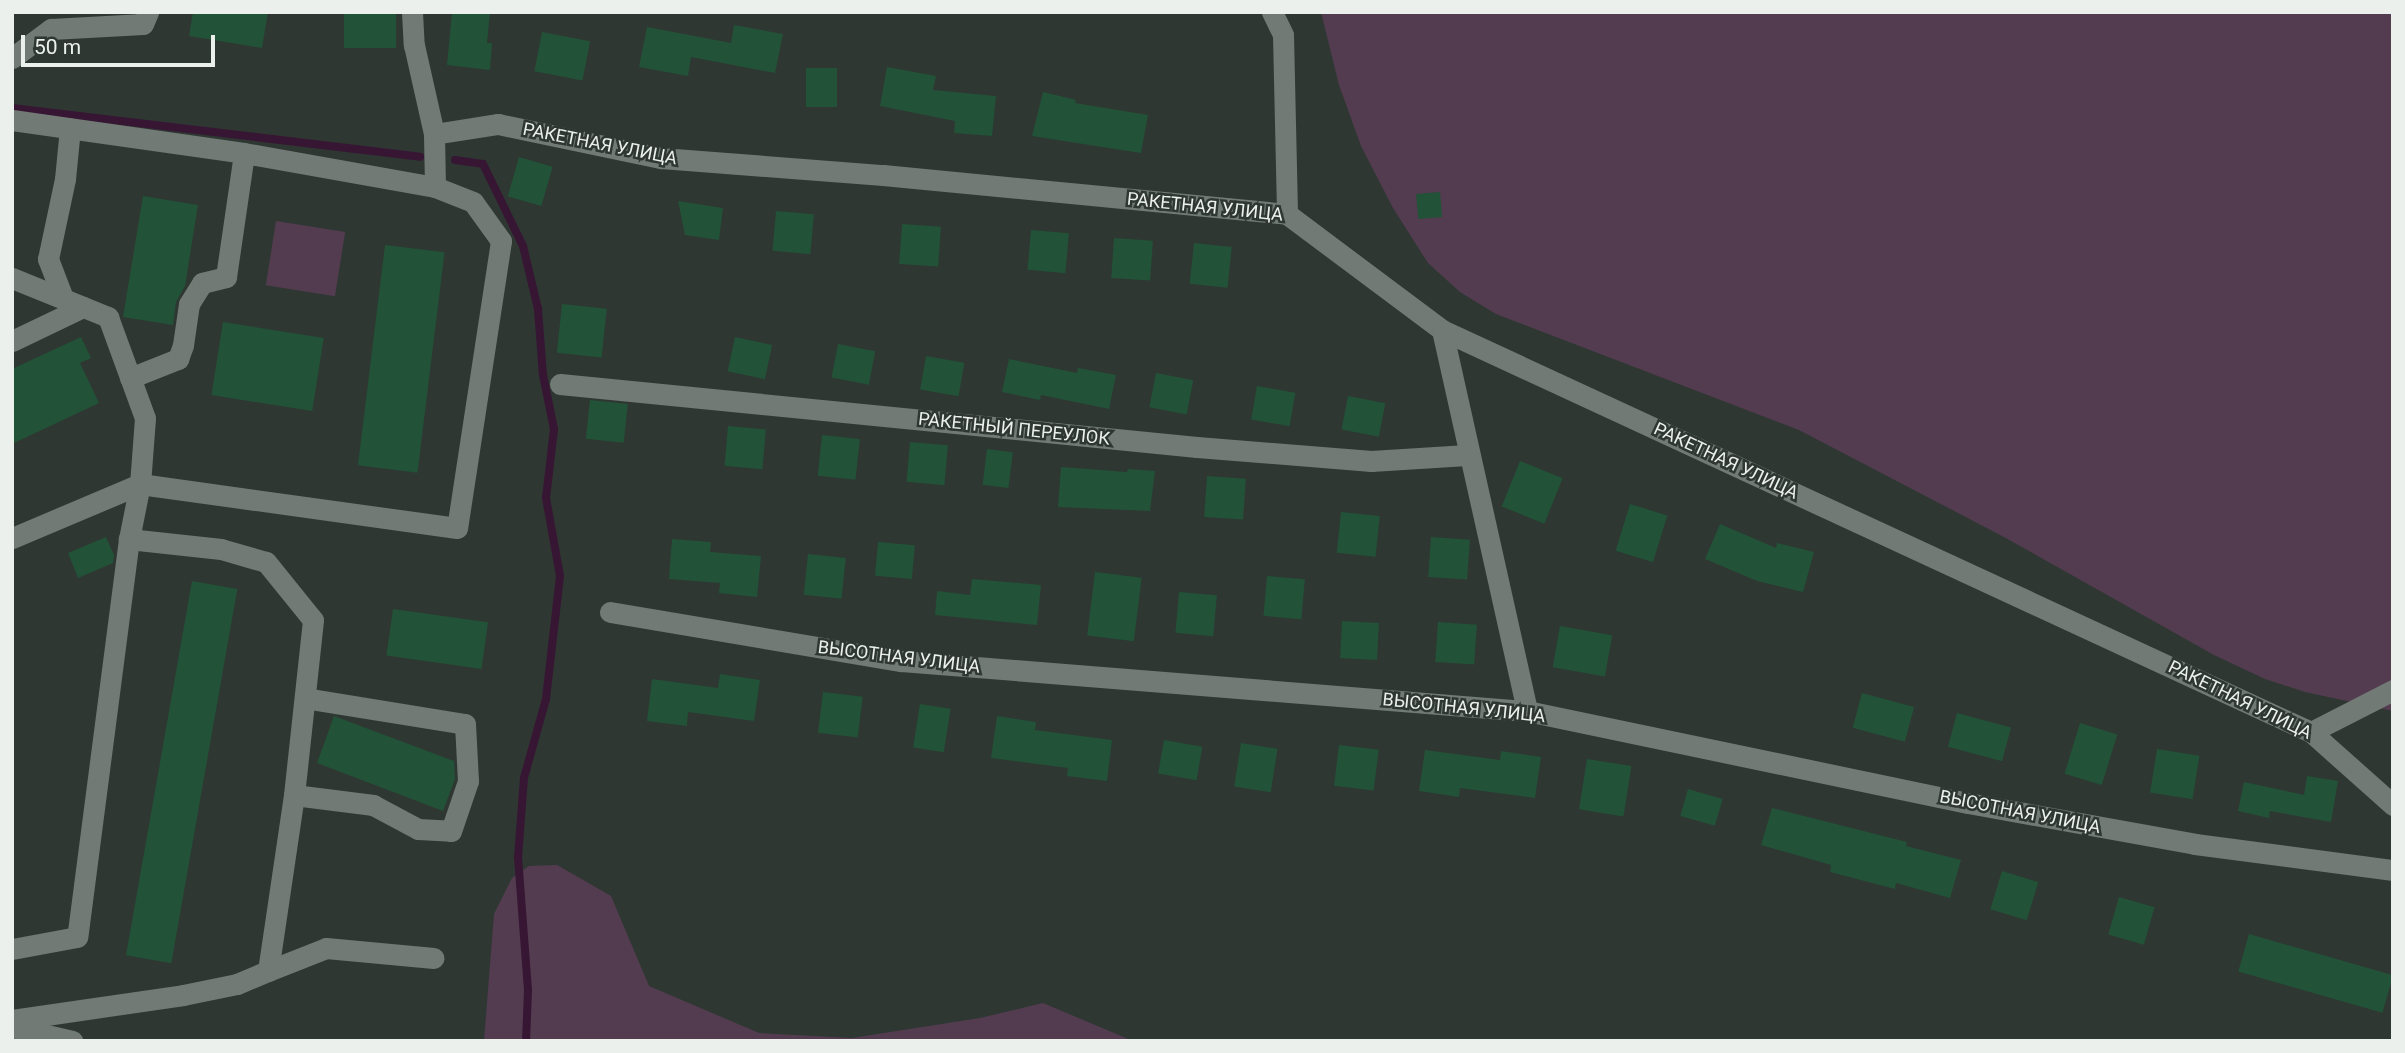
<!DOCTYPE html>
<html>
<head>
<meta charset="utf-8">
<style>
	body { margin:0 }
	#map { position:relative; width:2405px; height:1053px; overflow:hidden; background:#2f3732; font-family:Roboto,sans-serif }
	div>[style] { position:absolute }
	.green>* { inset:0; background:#533c50; transform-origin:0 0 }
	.stream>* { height:8px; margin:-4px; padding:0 4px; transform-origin:4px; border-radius:4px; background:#371634 }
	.building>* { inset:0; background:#225237; transform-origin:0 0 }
	.minor>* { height:21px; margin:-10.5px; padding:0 10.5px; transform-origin:10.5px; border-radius:10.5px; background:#717a74 }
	span { translate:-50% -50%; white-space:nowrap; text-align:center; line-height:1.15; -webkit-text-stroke:5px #2f3732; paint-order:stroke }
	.street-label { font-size:18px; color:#ebf0ec }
	.frame { position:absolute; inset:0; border:14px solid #ebf0ec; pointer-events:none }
	.scale { position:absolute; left:21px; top:35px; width:194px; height:32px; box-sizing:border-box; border:4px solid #ebf0ec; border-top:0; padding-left:9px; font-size:21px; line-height:24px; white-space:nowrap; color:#ebf0ec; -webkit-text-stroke:5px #2f3732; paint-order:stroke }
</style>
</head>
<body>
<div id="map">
	<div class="green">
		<div style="clip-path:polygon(1321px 12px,2393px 12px,2393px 711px,2305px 692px,2265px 679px,2214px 655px,2004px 537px,1799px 430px,1496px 314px,1460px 292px,1428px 263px,1393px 208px,1361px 146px,1339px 85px)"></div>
		<div style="left:276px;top:221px;width:70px;height:65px;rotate:9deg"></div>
		<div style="clip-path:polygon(557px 865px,611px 896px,649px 986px,759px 1033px,852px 1038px,980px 1018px,1043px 1003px,1133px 1041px,484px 1041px,494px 914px,512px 878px,529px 866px)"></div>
	</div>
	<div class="stream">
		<div style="left:12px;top:108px;width:411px;rotate:6.8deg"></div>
		<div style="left:455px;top:160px;width:28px;rotate:8deg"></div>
		<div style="left:483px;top:164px;width:91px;rotate:64deg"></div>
		<div style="left:523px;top:246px;width:65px;rotate:76.6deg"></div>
		<div style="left:538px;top:309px;width:66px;rotate:85.7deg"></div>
		<div style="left:543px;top:375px;width:55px;rotate:78.5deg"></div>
		<div style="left:554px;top:429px;width:69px;rotate:96.6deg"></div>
		<div style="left:546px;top:498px;width:79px;rotate:79.8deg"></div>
		<div style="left:560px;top:576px;width:124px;rotate:96.5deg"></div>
		<div style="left:546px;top:699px;width:82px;rotate:105.6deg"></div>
		<div style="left:524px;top:778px;width:79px;rotate:94.3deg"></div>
		<div style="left:518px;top:857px;width:133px;rotate:85.7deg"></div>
		<div style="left:528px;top:990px;width:51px;rotate:92.2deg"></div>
	</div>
	<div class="building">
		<div style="clip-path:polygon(193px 12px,268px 12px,262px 48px,189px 36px)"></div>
		<div style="left:344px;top:12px;width:52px;height:36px"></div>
		<div style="clip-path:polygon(452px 12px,490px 12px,487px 43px,492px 43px,490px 70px,447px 65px)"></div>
		<div style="clip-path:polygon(734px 25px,783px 34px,775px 73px,691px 57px,688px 76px,639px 67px,647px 27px,731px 43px)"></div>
		<div style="left:542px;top:32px;width:49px;height:40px;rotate:11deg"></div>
		<div style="clip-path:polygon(887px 67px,936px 76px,933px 90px,996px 96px,992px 136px,954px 133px,955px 121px,880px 106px)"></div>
		<div style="left:806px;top:68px;width:31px;height:39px"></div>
		<div style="clip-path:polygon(1043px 92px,1076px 100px,1075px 103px,1148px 115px,1141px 153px,1032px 136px)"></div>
		<div style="left:519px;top:157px;width:35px;height:41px;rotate:16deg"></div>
		<div style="left:1440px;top:192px;width:25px;height:24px;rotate:85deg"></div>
		<div style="clip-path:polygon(143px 196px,198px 205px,185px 286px,176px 302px,173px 325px,123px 317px)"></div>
		<div style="clip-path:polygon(678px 201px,723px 208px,719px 240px,685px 235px)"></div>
		<div style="left:776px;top:211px;width:38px;height:40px;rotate:5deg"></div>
		<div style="left:902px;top:224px;width:39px;height:40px;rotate:4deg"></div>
		<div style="left:1031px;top:230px;width:38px;height:40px;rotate:5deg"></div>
		<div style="left:1114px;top:238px;width:39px;height:40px;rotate:4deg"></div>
		<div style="left:1194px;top:243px;width:38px;height:41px;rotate:6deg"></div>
		<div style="left:385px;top:245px;width:60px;height:222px;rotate:7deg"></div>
		<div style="left:562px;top:304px;width:45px;height:49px;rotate:6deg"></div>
		<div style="left:223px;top:322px;width:102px;height:74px;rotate:9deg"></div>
		<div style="clip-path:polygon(81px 337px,91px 358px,80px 363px,99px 403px,12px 444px,12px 369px)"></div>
		<div style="left:735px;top:337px;width:38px;height:35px;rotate:12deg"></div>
		<div style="left:838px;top:344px;width:38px;height:34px;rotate:11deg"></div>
		<div style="left:926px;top:356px;width:39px;height:34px;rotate:10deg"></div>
		<div style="clip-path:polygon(1009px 359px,1077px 373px,1078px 368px,1116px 375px,1109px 409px,1041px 395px,1040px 400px,1002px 392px)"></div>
		<div style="left:1156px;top:373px;width:38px;height:35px;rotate:11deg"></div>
		<div style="left:1257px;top:386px;width:39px;height:34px;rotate:10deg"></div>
		<div style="left:1348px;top:396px;width:38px;height:34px;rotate:11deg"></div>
		<div style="left:590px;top:400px;width:38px;height:39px;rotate:6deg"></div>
		<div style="left:728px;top:426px;width:38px;height:40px;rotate:5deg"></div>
		<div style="left:822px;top:435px;width:38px;height:41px;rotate:6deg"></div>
		<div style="left:910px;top:442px;width:38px;height:40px;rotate:5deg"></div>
		<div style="left:987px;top:449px;width:26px;height:36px;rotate:7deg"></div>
		<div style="left:1520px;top:461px;width:46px;height:49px;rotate:22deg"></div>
		<div style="clip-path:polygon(1061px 467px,1127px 472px,1128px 469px,1155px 471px,1150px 511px,1058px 507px)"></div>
		<div style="left:1207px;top:476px;width:39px;height:41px;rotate:4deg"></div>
		<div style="left:1630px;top:504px;width:39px;height:49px;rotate:17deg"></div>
		<div style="left:1341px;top:512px;width:39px;height:41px;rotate:6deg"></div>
		<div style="clip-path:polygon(1720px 524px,1776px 548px,1777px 543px,1814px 552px,1803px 592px,1757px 581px,1705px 559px)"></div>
		<div style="clip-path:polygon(106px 537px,114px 555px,113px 563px,78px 578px,68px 553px)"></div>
		<div style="left:1431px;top:537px;width:39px;height:40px;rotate:4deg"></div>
		<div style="clip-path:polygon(672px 539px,711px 542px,710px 552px,761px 556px,757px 597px,719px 593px,720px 583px,669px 579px)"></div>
		<div style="left:878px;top:542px;width:37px;height:34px;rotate:5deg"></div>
		<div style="left:808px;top:554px;width:38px;height:41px;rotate:6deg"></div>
		<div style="left:1095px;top:572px;width:47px;height:64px;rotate:7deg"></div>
		<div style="left:1267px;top:576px;width:38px;height:40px;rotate:5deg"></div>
		<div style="clip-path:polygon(972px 579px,1041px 585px,1037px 625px,935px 615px,937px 591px,970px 595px)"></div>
		<div style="left:192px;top:581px;width:46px;height:380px;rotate:10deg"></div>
		<div style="left:1179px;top:592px;width:38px;height:41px;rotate:5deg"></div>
		<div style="left:393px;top:609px;width:96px;height:47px;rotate:8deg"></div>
		<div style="left:1342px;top:621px;width:37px;height:37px;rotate:3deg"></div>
		<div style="left:1438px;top:622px;width:39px;height:40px;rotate:4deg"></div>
		<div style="left:1560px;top:626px;width:53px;height:42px;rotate:10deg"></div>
		<div style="clip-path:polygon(720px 674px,760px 680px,754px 721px,688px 712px,687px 726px,647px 721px,652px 679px,718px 688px)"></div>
		<div style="left:823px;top:692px;width:40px;height:41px;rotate:7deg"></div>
		<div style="left:1862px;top:693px;width:54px;height:36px;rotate:15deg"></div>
		<div style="left:920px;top:704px;width:31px;height:44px;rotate:9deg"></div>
		<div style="left:1957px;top:713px;width:56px;height:35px;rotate:15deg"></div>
		<div style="clip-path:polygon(334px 716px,454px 761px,455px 779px,443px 811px,317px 763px)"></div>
		<div style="clip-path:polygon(997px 716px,1036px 722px,1035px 730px,1112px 740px,1107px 781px,1067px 776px,1068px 768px,991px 758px)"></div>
		<div style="left:2080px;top:723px;width:39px;height:53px;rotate:17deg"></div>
		<div style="left:1164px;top:740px;width:39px;height:34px;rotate:10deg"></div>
		<div style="left:1241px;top:743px;width:37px;height:44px;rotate:9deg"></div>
		<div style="left:1339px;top:745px;width:40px;height:41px;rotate:7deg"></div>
		<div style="left:2157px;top:749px;width:43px;height:44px;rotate:9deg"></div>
		<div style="clip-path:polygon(1425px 750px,1500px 760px,1501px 751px,1541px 757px,1535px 798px,1460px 788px,1459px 797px,1419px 791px)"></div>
		<div style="left:1587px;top:759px;width:45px;height:51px;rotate:9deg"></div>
		<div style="clip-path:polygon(2307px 776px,2338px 781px,2331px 822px,2270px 811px,2269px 818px,2238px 811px,2244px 782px,2304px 795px)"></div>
		<div style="left:1688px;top:789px;width:36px;height:28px;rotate:16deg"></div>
		<div style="clip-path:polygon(1772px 808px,1907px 842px,1906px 846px,1961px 860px,1950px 898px,1896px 883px,1895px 889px,1830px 872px,1831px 865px,1761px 845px)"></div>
		<div style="left:2002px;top:871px;width:38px;height:40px;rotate:17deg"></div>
		<div style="left:2119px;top:897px;width:37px;height:39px;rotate:16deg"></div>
		<div style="left:2249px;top:934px;width:150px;height:39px;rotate:16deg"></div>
	</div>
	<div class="minor">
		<div style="left:412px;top:12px;width:33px;rotate:87deg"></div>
		<div style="left:414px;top:45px;width:91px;rotate:77.3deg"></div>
		<div style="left:1272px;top:12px;width:25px;rotate:64deg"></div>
		<div style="left:1283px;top:35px;width:179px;rotate:88.7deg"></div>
		<div style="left:12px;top:58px;width:49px;rotate:-36.6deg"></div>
		<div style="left:51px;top:29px;width:92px;rotate:-3.1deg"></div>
		<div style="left:143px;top:24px;width:13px;rotate:-67deg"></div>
		<div style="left:12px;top:120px;width:234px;rotate:8.1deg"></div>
		<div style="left:244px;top:153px;width:194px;rotate:10.1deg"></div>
		<div style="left:435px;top:187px;width:41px;rotate:21.5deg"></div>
		<div style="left:473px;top:202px;width:48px;rotate:54.3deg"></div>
		<div style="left:501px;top:241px;width:290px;rotate:98.7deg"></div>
		<div style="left:457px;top:528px;width:320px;rotate:-172.1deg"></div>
		<div style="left:140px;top:484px;width:139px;rotate:157.1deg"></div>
		<div style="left:435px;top:187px;width:53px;rotate:-91.1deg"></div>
		<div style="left:434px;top:134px;width:65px;rotate:-8.9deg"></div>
		<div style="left:498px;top:124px;width:167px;rotate:11.8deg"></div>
		<div style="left:661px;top:158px;width:223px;rotate:4.4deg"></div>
		<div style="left:883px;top:175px;width:406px;rotate:5.5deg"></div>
		<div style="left:1287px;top:214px;width:194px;rotate:36.8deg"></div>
		<div style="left:1442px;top:330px;width:957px;rotate:24.83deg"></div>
		<div style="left:2311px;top:732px;width:110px;rotate:41.7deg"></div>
		<div style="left:12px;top:278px;width:104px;rotate:22.1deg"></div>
		<div style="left:108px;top:317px;width:108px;rotate:69.9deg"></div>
		<div style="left:145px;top:418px;width:66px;rotate:94.3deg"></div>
		<div style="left:140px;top:484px;width:56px;rotate:101.3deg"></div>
		<div style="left:129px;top:539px;width:401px;rotate:97.4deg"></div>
		<div style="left:77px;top:937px;width:66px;rotate:169.5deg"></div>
		<div style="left:63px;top:298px;width:42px;rotate:-111deg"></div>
		<div style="left:48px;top:259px;width:82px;rotate:-78deg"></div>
		<div style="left:65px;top:179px;width:51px;rotate:-84.4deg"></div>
		<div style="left:1442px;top:330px;width:390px;rotate:77.4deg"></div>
		<div style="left:12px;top:341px;width:79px;rotate:-25.6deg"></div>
		<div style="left:130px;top:378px;width:52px;rotate:-21.6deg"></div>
		<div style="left:178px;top:359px;width:15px;rotate:-70deg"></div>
		<div style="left:183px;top:345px;width:41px;rotate:-81.7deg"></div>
		<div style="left:189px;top:304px;width:25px;rotate:-58deg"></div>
		<div style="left:202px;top:283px;width:25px;rotate:-14deg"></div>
		<div style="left:226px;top:277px;width:125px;rotate:-81.7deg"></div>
		<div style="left:560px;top:384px;width:640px;rotate:5.65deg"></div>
		<div style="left:1197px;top:447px;width:175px;rotate:4.6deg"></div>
		<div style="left:1371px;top:461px;width:96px;rotate:-3.6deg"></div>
		<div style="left:610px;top:612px;width:295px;rotate:9.6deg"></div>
		<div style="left:901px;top:661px;width:628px;rotate:4.57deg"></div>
		<div style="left:1527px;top:711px;width:450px;rotate:11.8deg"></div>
		<div style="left:1968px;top:803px;width:231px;rotate:10.2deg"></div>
		<div style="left:2195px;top:844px;width:200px;rotate:7.5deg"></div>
		<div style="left:2311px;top:732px;width:92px;rotate:-27.1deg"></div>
		<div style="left:294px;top:795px;width:80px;rotate:7.2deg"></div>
		<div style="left:373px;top:805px;width:51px;rotate:28.1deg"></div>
		<div style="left:418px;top:829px;width:33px;rotate:3deg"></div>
		<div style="left:451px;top:831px;width:53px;rotate:-71.2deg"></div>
		<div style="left:468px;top:781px;width:57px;rotate:-93deg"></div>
		<div style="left:465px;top:724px;width:162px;rotate:-170.8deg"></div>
		<div style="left:268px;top:971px;width:62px;rotate:-21.6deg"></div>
		<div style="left:326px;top:948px;width:108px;rotate:5.3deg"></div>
		<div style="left:12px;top:1020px;width:173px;rotate:-8.3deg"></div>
		<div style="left:183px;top:995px;width:55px;rotate:-11.5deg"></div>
		<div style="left:237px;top:984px;width:34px;rotate:-23deg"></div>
		<div style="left:268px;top:971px;width:178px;rotate:-81.6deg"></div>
		<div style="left:294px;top:795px;width:176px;rotate:-83.8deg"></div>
		<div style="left:313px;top:620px;width:75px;rotate:-129deg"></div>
		<div style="left:266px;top:562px;width:47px;rotate:-163.9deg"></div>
		<div style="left:221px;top:549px;width:93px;rotate:-173.8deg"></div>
		<div style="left:12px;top:1027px;width:62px;rotate:13.1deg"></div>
	</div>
	<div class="street-label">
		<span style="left:600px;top:144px;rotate:11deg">РАКЕТНАЯ УЛИЦА</span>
		<span style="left:1205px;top:207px;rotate:6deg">РАКЕТНАЯ УЛИЦА</span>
		<span style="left:1014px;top:429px;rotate:6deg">РАКЕТНЫЙ ПЕРЕУЛОК</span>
		<span style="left:1726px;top:461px;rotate:25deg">РАКЕТНАЯ УЛИЦА</span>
		<span style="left:899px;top:657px;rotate:7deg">ВЫСОТНАЯ УЛИЦА</span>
		<span style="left:2240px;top:700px;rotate:26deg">РАКЕТНАЯ УЛИЦА</span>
		<span style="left:1464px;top:708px;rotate:6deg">ВЫСОТНАЯ УЛИЦА</span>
		<span style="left:2020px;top:812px;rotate:11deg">ВЫСОТНАЯ УЛИЦА</span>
	</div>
	<div class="frame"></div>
	<div class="scale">50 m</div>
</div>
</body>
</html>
